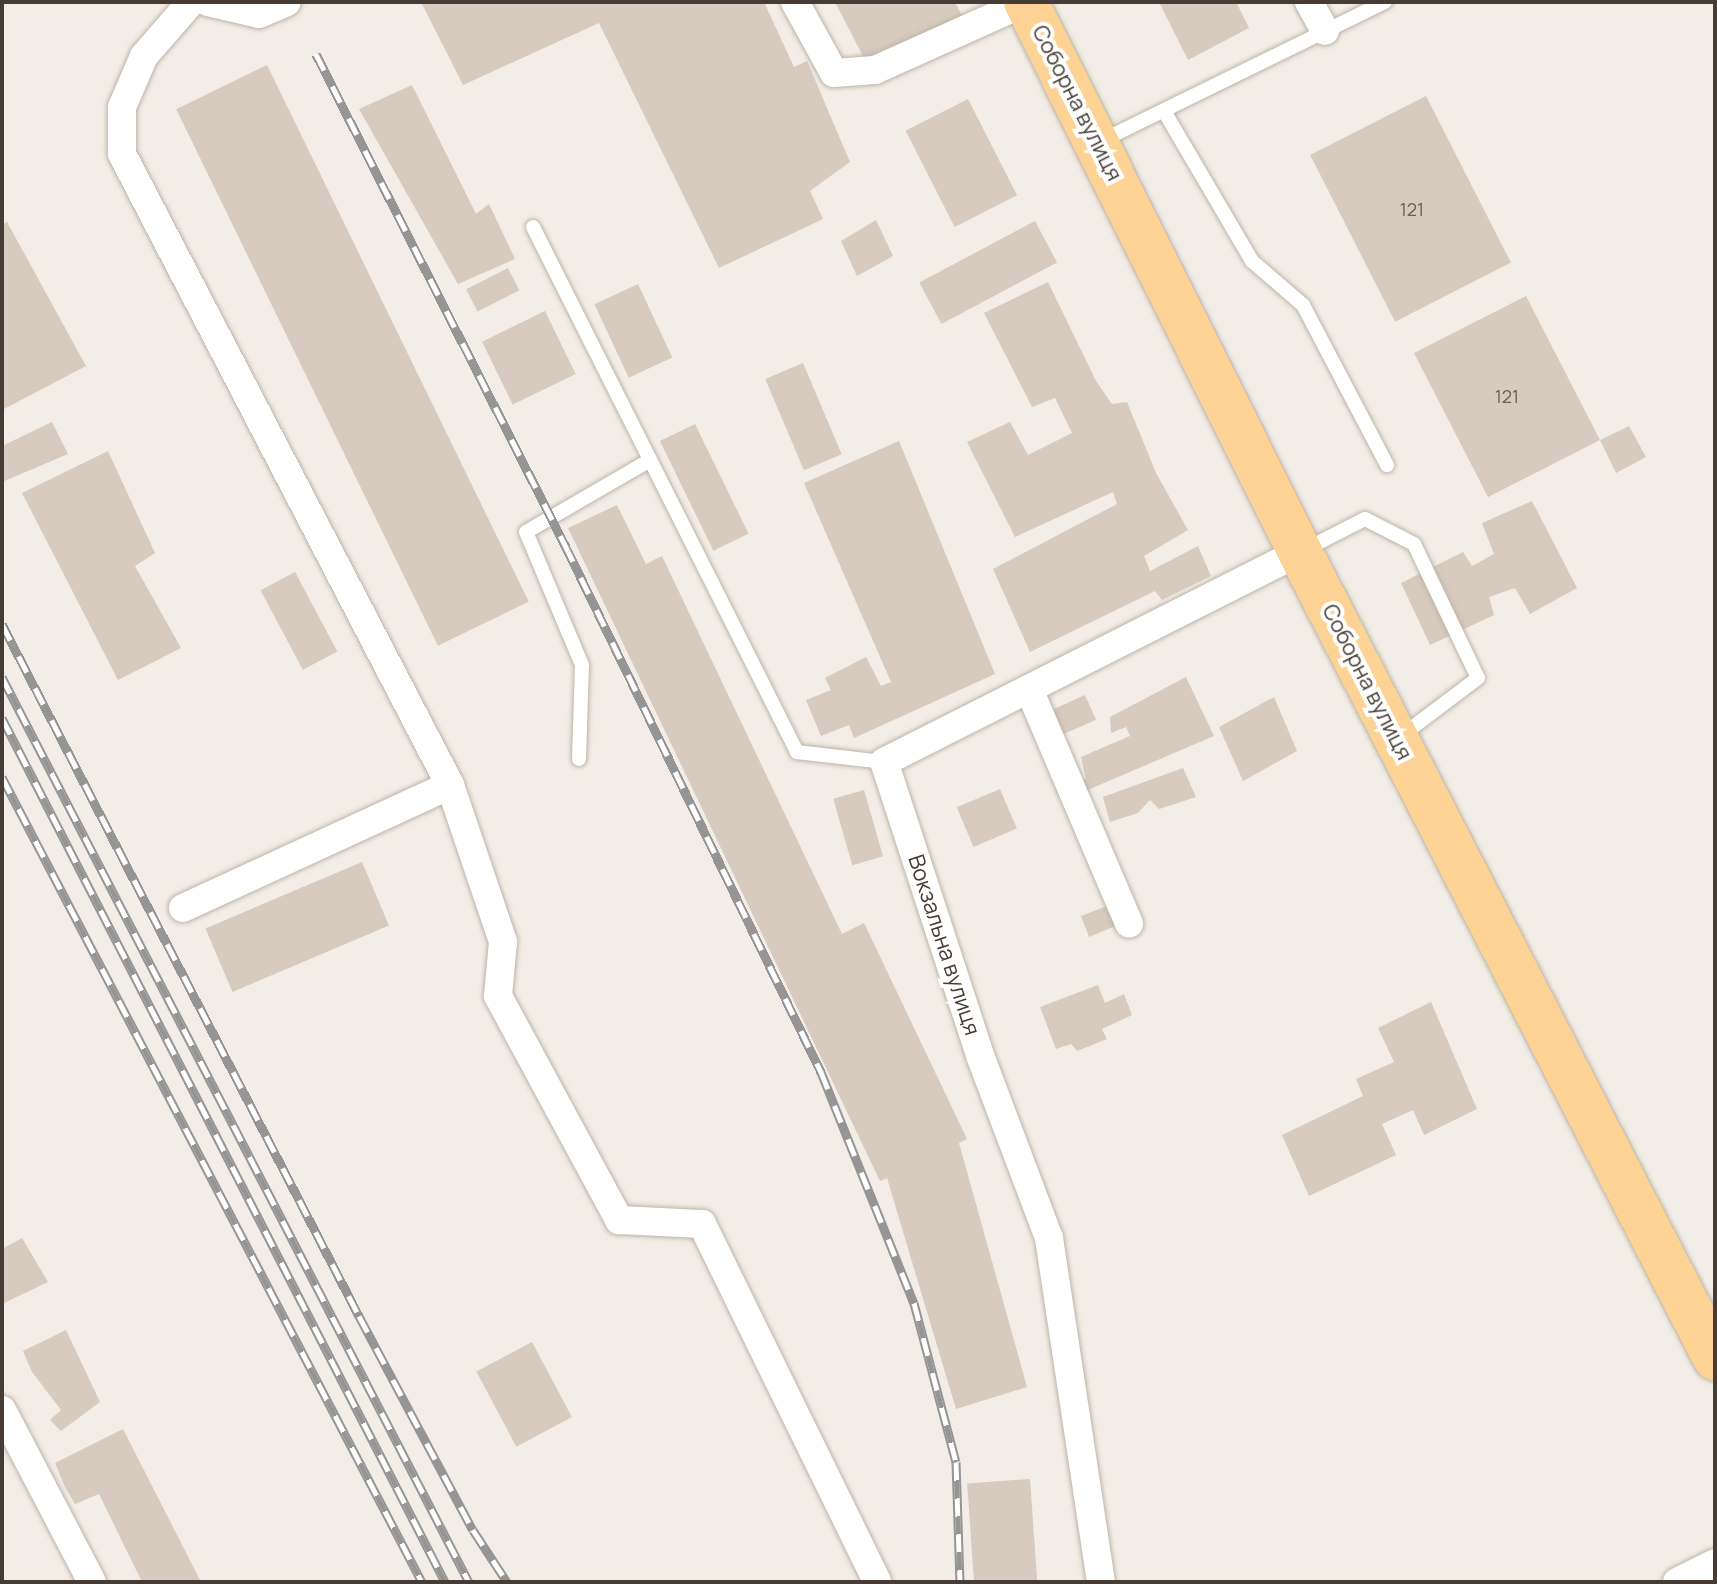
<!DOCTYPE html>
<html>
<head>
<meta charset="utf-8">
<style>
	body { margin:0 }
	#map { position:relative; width:1717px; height:1584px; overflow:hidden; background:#f2ede6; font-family:Manrope,sans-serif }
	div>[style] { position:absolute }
	.building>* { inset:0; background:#d7cabe; transform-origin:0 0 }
	.roads { filter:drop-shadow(0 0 2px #beb4a8) drop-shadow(0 0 2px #beb4a8) }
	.lane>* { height:14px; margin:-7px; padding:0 7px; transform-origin:7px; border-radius:7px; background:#fff }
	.street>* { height:28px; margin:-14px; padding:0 14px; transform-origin:14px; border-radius:14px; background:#fff }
	.primary>* { height:44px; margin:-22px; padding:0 22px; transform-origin:22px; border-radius:22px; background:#fcd395 }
	.rail>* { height:9px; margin-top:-4.5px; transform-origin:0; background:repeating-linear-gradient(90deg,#fff 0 18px,#959595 0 36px); box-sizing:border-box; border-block:2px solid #959595 }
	span { translate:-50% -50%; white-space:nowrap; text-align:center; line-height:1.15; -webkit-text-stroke:8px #fff; paint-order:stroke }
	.number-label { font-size:18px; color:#6a6057 }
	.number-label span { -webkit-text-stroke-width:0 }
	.street-label { font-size:22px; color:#453d35 }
	.frame { position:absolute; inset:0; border:4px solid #453d35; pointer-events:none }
</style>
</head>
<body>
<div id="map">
	<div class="building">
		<div style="clip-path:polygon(421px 2px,764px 2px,794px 67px,807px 61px,850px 162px,810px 191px,823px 219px,719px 268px,599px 23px,463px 85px)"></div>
		<div style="clip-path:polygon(835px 2px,955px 2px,962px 16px,866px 62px)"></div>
		<div style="clip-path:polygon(1159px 2px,1236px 2px,1249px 28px,1188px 60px)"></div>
		<div style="left:267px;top:65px;width:597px;height:101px;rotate:64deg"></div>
		<div style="clip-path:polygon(412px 85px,476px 214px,489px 204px,515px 259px,458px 284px,359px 109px)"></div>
		<div style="left:1426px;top:96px;width:187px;height:130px;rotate:63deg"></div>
		<div style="left:968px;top:99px;width:108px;height:70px;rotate:63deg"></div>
		<div style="clip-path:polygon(876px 220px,893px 256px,857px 276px,841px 241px)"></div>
		<div style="left:1035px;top:221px;width:47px;height:131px;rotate:62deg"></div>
		<div style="clip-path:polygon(7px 222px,86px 366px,2px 410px,2px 225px)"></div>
		<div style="left:508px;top:268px;width:25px;height:47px;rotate:63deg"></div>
		<div style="clip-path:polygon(1048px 282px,1096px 381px,1112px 404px,1127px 402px,1156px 473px,1188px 530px,1144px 556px,1150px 571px,1198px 546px,1211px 576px,1162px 600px,1155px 591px,1030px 652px,993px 569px,1117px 504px,1113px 492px,1015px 537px,967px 442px,1010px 422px,1028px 455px,1072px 433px,1055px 398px,1032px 407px,984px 313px)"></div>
		<div style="left:638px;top:284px;width:81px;height:48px;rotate:65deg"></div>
		<div style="clip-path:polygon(1526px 296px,1600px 440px,1629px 426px,1646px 457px,1616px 473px,1600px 440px,1488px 497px,1414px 353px)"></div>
		<div style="left:545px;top:311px;width:70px;height:70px;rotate:64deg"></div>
		<div style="left:803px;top:363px;width:99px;height:41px;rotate:67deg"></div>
		<div style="clip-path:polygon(52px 422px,68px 454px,2px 482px,2px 446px)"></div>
		<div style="left:695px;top:424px;width:122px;height:39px;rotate:64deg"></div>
		<div style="clip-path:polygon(899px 441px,995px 674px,854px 738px,849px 725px,821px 736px,806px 700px,831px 690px,825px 678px,866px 657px,881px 686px,891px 682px,804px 483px)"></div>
		<div style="clip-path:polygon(108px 451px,155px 553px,135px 566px,181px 648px,118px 680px,22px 493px)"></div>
		<div style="clip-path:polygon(1532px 501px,1577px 588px,1530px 614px,1515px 588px,1489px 597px,1494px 615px,1430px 645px,1401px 583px,1463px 552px,1472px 566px,1494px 554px,1482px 523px)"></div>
		<div style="clip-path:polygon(617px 505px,646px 564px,662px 556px,842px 934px,864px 923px,967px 1139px,959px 1143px,1027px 1387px,956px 1409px,887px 1178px,880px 1181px,568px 528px)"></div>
		<div style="left:295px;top:572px;width:90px;height:39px;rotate:62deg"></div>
		<div style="clip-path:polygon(1186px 677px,1214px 736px,1083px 792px,1077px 780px,1086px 779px,1081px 757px,1130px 736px,1126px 727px,1111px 733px,1110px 717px)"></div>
		<div style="left:1085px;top:695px;width:27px;height:36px;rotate:66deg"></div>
		<div style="clip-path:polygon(1274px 697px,1297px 751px,1243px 781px,1219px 727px)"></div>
		<div style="clip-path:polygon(1183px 768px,1196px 797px,1159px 809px,1150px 800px,1138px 813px,1110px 822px,1103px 797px)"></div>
		<div style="left:1000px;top:789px;width:43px;height:47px;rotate:67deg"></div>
		<div style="left:864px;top:790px;width:69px;height:32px;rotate:74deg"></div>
		<div style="left:362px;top:862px;width:69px;height:170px;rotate:67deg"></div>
		<div style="clip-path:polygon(1107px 906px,1118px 925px,1089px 937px,1081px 916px)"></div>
		<div style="clip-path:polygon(1098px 985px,1105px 1003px,1124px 994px,1132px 1015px,1102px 1029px,1107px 1039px,1077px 1051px,1071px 1044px,1056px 1049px,1040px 1007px)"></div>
		<div style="clip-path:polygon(1431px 1002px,1477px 1109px,1424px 1135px,1413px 1110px,1382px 1124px,1396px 1155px,1309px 1196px,1282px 1135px,1363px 1096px,1356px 1079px,1394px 1062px,1378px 1028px)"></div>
		<div style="clip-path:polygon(22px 1238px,48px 1282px,2px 1304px,2px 1249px)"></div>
		<div style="clip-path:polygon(66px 1330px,100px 1402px,61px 1431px,50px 1420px,61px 1410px,32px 1372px,23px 1351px)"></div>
		<div style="left:532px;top:1342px;width:85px;height:63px;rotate:62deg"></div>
		<div style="clip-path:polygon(123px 1429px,201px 1582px,142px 1582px,99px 1494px,75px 1504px,65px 1487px,55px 1463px)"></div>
		<div style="left:1030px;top:1479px;width:103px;height:63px;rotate:86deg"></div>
	</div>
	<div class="roads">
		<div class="lane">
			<div style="left:1164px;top:111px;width:174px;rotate:59.6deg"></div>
			<div style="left:1252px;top:261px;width:67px;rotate:40.8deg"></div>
			<div style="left:1303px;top:305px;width:181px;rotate:62.3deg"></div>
			<div style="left:1101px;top:141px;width:316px;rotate:-26.1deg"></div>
			<div style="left:533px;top:227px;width:588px;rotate:63.3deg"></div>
			<div style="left:797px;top:752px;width:88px;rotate:6.6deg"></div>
			<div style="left:1306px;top:549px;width:66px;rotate:-27deg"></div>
			<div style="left:1365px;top:519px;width:55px;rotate:27deg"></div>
			<div style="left:1414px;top:544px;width:148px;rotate:64.5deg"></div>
			<div style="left:1478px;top:678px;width:96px;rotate:143deg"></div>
			<div style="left:579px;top:759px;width:94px;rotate:-88.2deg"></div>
			<div style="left:582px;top:665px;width:144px;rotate:-112.8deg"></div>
			<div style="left:526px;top:532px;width:143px;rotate:-30.1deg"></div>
		</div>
		<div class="street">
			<div style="left:191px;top:2px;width:72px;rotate:131deg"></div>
			<div style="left:144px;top:56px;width:56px;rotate:113.3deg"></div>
			<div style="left:122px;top:107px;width:47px;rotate:90deg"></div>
			<div style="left:122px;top:154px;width:711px;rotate:62.53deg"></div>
			<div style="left:450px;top:785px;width:166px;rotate:71.3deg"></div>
			<div style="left:503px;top:942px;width:54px;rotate:95.3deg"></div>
			<div style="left:498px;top:996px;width:255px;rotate:61.6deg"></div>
			<div style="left:619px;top:1220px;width:83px;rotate:2.8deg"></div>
			<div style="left:702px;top:1224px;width:398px;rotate:63.9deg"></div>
			<div style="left:208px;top:2px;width:52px;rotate:13.2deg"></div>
			<div style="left:259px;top:14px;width:30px;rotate:-23deg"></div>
			<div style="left:795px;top:2px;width:81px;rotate:61.2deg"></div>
			<div style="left:834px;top:73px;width:41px;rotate:-4.2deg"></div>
			<div style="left:875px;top:70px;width:166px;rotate:-24.2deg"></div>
			<div style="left:1309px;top:2px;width:33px;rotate:61deg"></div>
			<div style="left:1029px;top:689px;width:255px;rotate:66.9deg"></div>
			<div style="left:183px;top:908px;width:294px;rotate:-24.7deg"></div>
			<div style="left:2px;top:1410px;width:194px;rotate:62.4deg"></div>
			<div style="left:1101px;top:1582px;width:348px;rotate:-98.6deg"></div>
			<div style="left:1049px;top:1238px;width:192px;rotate:-110.7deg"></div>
			<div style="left:981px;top:1058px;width:311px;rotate:-108.1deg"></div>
			<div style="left:884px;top:762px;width:466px;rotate:-26.8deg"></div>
			<div style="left:1677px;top:1582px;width:42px;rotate:-26.6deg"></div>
		</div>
		<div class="primary">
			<div style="left:1026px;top:2px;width:614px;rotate:63.52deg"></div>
			<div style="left:1300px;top:552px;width:907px;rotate:62.76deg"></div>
		</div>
	</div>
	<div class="rail">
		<div style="left:316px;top:54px;width:551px;rotate:63.11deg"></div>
		<div style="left:565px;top:545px;width:586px;rotate:64.09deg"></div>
		<div style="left:821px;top:1072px;width:249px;rotate:68.1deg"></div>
		<div style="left:914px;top:1303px;width:164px;rotate:75.2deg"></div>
		<div style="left:956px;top:1462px;width:120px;rotate:88.1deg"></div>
		<div style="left:2px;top:624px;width:779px;rotate:62.71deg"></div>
		<div style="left:359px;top:1316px;width:242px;rotate:62deg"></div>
		<div style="left:473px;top:1530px;width:62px;rotate:56.8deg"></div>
		<div style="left:2px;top:677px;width:1018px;rotate:62.71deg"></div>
		<div style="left:2px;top:718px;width:971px;rotate:62.85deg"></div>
		<div style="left:2px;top:777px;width:908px;rotate:62.45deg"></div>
	</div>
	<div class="number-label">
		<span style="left:1412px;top:209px">121</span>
		<span style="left:1507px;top:396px">121</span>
	</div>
	<div class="street-label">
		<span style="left:1077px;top:103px;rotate:63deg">Соборна вулиця</span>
		<span style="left:1367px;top:682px;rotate:63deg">Соборна вулиця</span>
		<span style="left:944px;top:945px;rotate:72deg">Вокзальна вулиця</span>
	</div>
	<div class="frame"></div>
</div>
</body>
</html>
